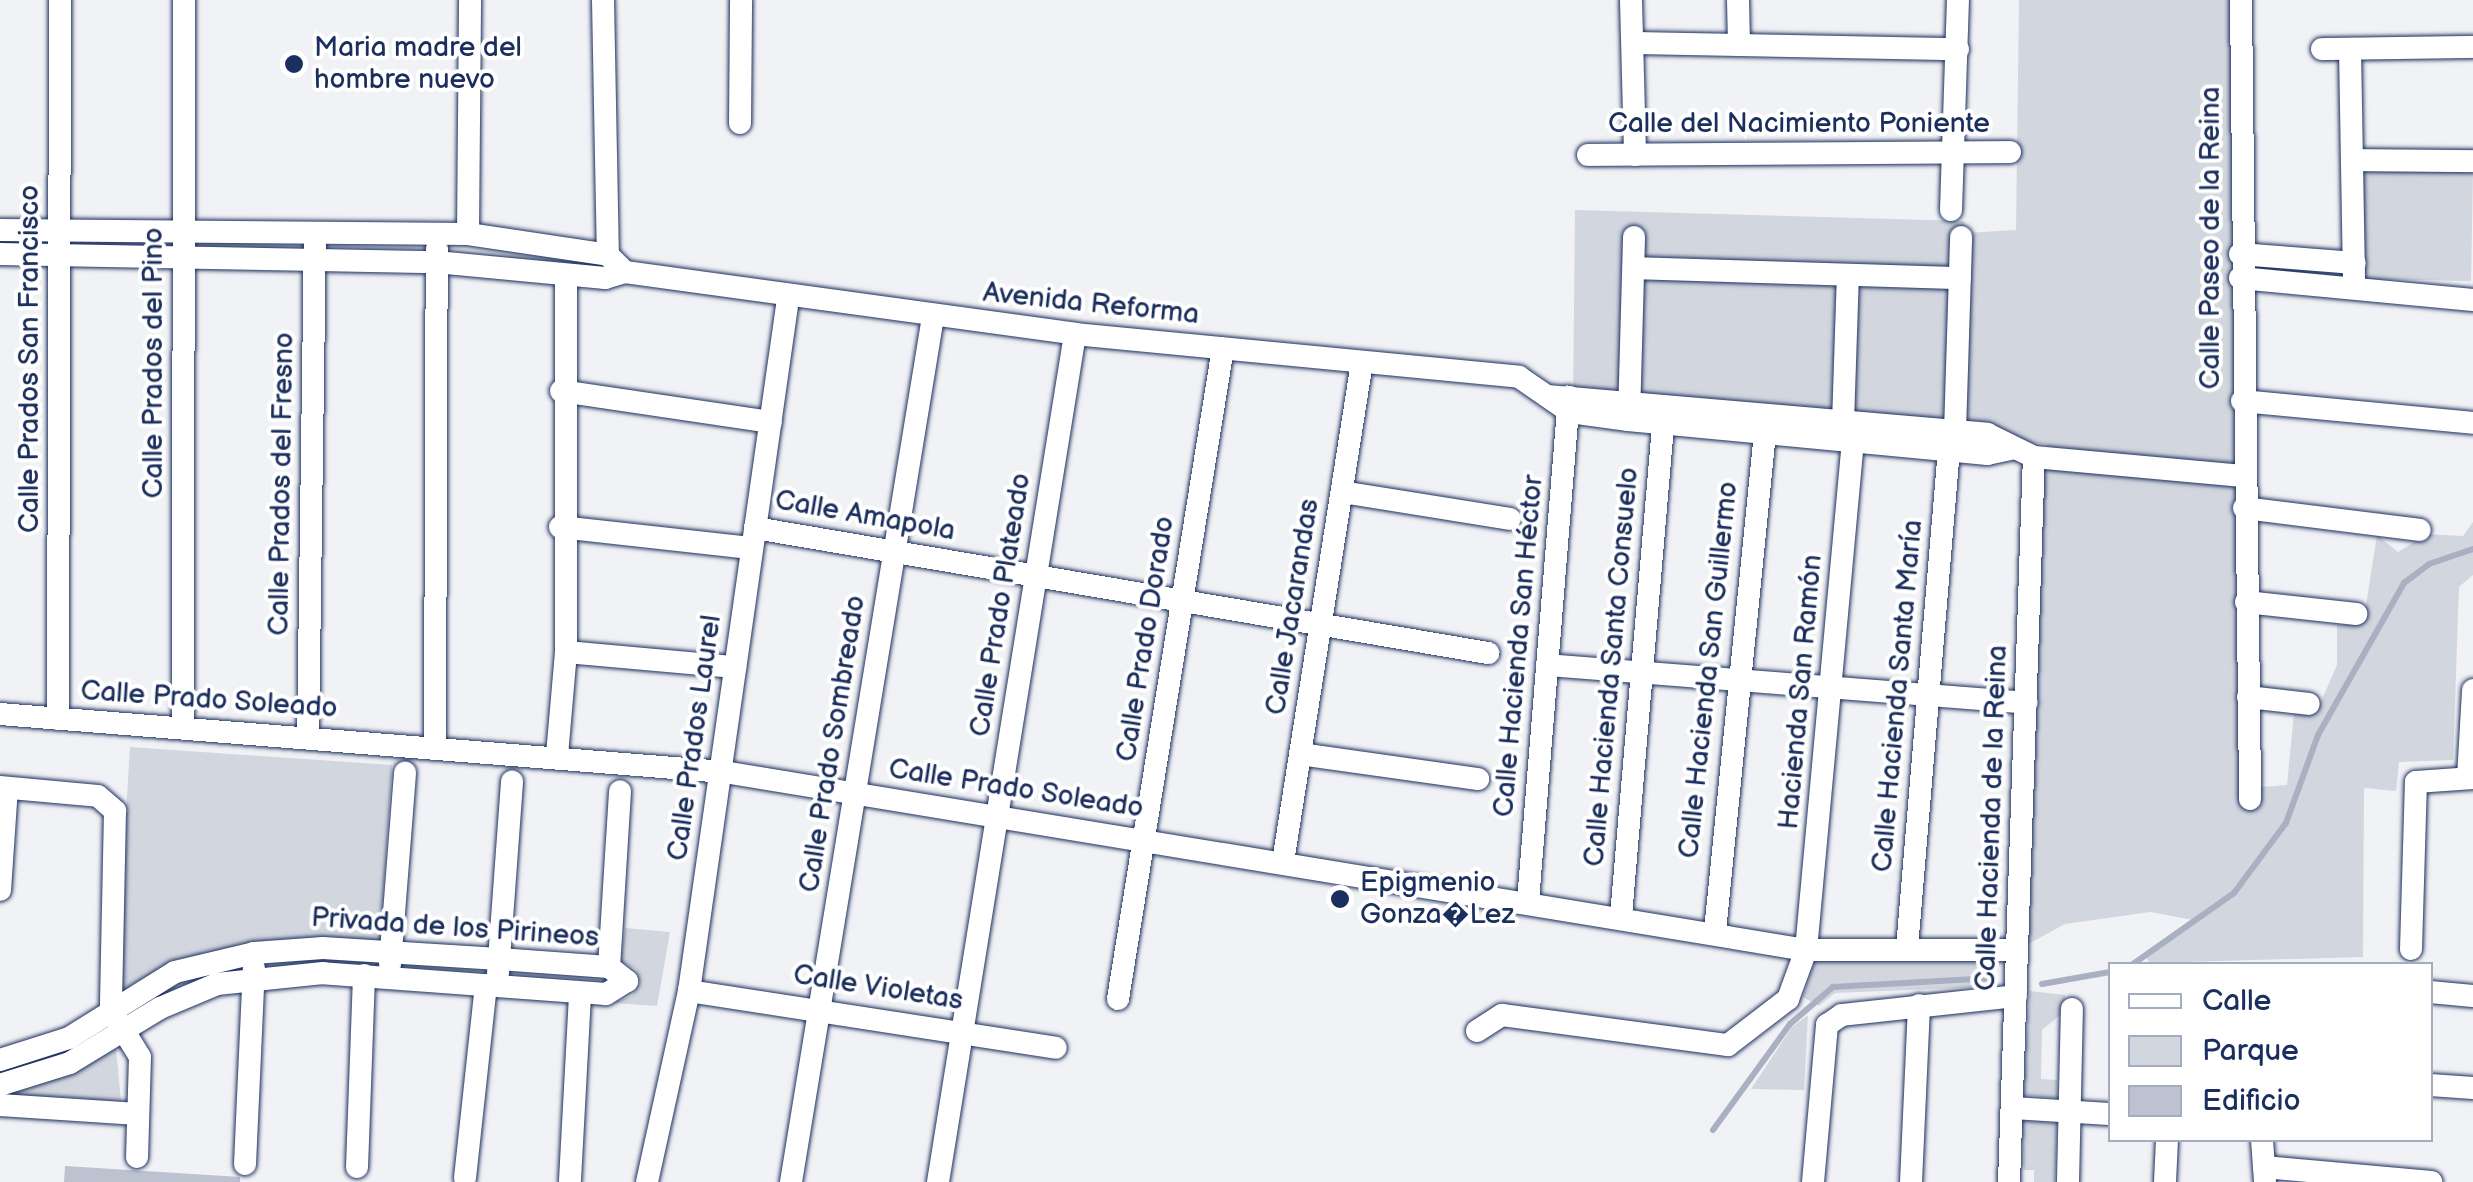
<!DOCTYPE html>
<html>
<head>
<meta charset="utf-8">
<style>
	body { margin:0 }
	#map { position:relative; width:2473px; height:1182px; overflow:hidden; background:#f1f2f5; font-family:"Balsamiq Sans",sans-serif }
	div>[style] { position:absolute }
	.green>* { inset:0; background:#d2d6df; transform-origin:0 0 }
	.stream>* { height:6px; margin:-3px; padding:0 3px; transform-origin:3px; border-radius:3px; background:#a8b0c2 }
	.building>* { inset:0; background:#bcc2d0 }
	.roads { filter:drop-shadow(0 0 2px #1b2f5e) drop-shadow(0 0 2px #1b2f5e) }
	.minor>* { height:22px; margin:-11px; padding:0 11px; transform-origin:11px; border-radius:11px; background:#fff }
	.dots>* { width:28px; height:28px; translate:-50% -50%; box-sizing:border-box; border:5px solid #fff; border-radius:50% }
	span { translate:-50% -50%; white-space:nowrap; text-align:center; line-height:1.15; -webkit-text-stroke:8px #fff; paint-order:stroke }
	.poi-label { font-size:28px; color:#1b2f5e }
	.left { translate:0 -50%; text-align:left }
	.street-label { font-size:28px; color:#1b2f5e }
	.legend { position:absolute; left:2108px; top:962px; width:325px; height:180px; box-sizing:border-box; background:#fff; border:2px solid #a4acbf; margin:0; padding:12px 18px; list-style:none; font-size:30px; color:#1b2f5e }
	.legend li { display:flex; align-items:center; gap:20px; height:50px }
	.legend b { width:50px; border:2px solid #a4acbf }
</style>
</head>
<body>
<div id="map">
	<div class="green">
		<div style="clip-path:polygon(2019px 0,2241px 0,2243px 806px,2261px 802px,2261px 787px,2287px 785px,2294px 713px,2316px 713px,2337px 665px,2337px 625px,2363px 624px,2377px 535px,2398px 552px,2427px 534px,2463px 536px,2473px 522px,2473px 575px,2459px 587px,2453px 760px,2399px 762px,2396px 791px,2364px 788px,2363px 957px,2150px 963px,2143px 954px,2193px 920px,2150px 912px,2065px 924px,2017px 950px,2034px 457px,2048px 458px,2047px 444px,1573px 404px,1575px 210px,1964px 221px,1966px 233px,2016px 230px)"></div>
		<div style="left:2364px;top:169px;width:109px;height:110px;rotate:1deg"></div>
		<div style="clip-path:polygon(130px 747px,392px 765px,380px 941px,164px 968px,115px 997px)"></div>
		<div style="clip-path:polygon(625px 928px,670px 932px,657px 1006px,612px 1003px,632px 996px,640px 983px,636px 969px,621px 961px)"></div>
		<div style="clip-path:polygon(1984px 958px,1996px 974px,1983px 987px,1835px 993px,1819px 1006px,1803px 997px,1815px 961px)"></div>
		<div style="clip-path:polygon(2030px 991px,2065px 995px,2064px 1012px,2042px 1030px,2041px 1079px,2057px 1080px,2057px 1098px,2023px 1095px)"></div>
		<div style="clip-path:polygon(1808px 1015px,1804px 1090px,1751px 1089px,1792px 1027px)"></div>
		<div style="clip-path:polygon(116px 1048px,121px 1101px,0 1096px,79px 1069px)"></div>
		<div style="clip-path:polygon(2022px 1121px,2057px 1123px,2055px 1182px,2034px 1182px,2034px 1170px,2024px 1170px)"></div>
	</div>
	<div class="stream">
		<div style="left:2133px;top:964px;width:123px;rotate:-35.1deg"></div>
		<div style="left:2234px;top:893px;width:87px;rotate:-53.4deg"></div>
		<div style="left:2286px;top:823px;width:94px;rotate:-70deg"></div>
		<div style="left:2318px;top:735px;width:175px;rotate:-60.5deg"></div>
		<div style="left:2404px;top:583px;width:31px;rotate:-37deg"></div>
		<div style="left:2429px;top:564px;width:46px;rotate:-18.8deg"></div>
		<div style="left:2042px;top:984px;width:69px;rotate:-10deg"></div>
		<div style="left:1713px;top:1130px;width:131px;rotate:-54deg"></div>
		<div style="left:1790px;top:1024px;width:57px;rotate:-40.7deg"></div>
		<div style="left:1833px;top:987px;width:160px;rotate:-3.2deg"></div>
	</div>
	<div class="building">
		<div style="clip-path:polygon(65px 1166px,240px 1177px,240px 1182px,64px 1182px)"></div>
	</div>
	<div class="roads">
		<div class="minor">
			<div style="left:603px;top:0;width:255px;rotate:88.9deg"></div>
			<div style="left:1631px;top:0;width:155px;rotate:88.5deg"></div>
			<div style="left:1738px;top:0;width:45px;rotate:88.7deg"></div>
			<div style="left:2241px;top:0;width:799px;rotate:89.35deg"></div>
			<div style="left:1634px;top:43px;width:324px;rotate:1.1deg"></div>
			<div style="left:2322px;top:49px;width:151px;rotate:-0.8deg"></div>
			<div style="left:2350px;top:49px;width:239px;rotate:89deg"></div>
			<div style="left:740px;top:123px;width:123px;rotate:-89.5deg"></div>
			<div style="left:1588px;top:155px;width:422px;rotate:-0.4deg"></div>
			<div style="left:2353px;top:160px;width:120px;rotate:0.5deg"></div>
			<div style="left:1951px;top:210px;width:210px;rotate:-88.1deg"></div>
			<div style="left:0;top:230px;width:468px;rotate:0.5deg"></div>
			<div style="left:468px;top:234px;width:142px;rotate:8.5deg"></div>
			<div style="left:608px;top:255px;width:24px;rotate:45deg"></div>
			<div style="left:468px;top:234px;width:234px;rotate:-89.5deg"></div>
			<div style="left:0;top:254px;width:436px;rotate:1.1deg"></div>
			<div style="left:436px;top:262px;width:170px;rotate:5.4deg"></div>
			<div style="left:605px;top:278px;width:21px;rotate:-17deg"></div>
			<div style="left:625px;top:272px;width:454px;rotate:7.8deg"></div>
			<div style="left:1075px;top:334px;width:446px;rotate:5.5deg"></div>
			<div style="left:1519px;top:377px;width:62px;rotate:34.5deg"></div>
			<div style="left:1570px;top:412px;width:59px;rotate:7.9deg"></div>
			<div style="left:1628px;top:420px;width:361px;rotate:5.4deg"></div>
			<div style="left:1987px;top:454px;width:24px;rotate:-12deg"></div>
			<div style="left:2240px;top:254px;width:115px;rotate:4.5deg"></div>
			<div style="left:1634px;top:268px;width:326px;rotate:1.8deg"></div>
			<div style="left:2240px;top:278px;width:234px;rotate:5.4deg"></div>
			<div style="left:561px;top:391px;width:212px;rotate:8.4deg"></div>
			<div style="left:1547px;top:396px;width:442px;rotate:4.9deg"></div>
			<div style="left:1987px;top:434px;width:52px;rotate:26.1deg"></div>
			<div style="left:2034px;top:457px;width:210px;rotate:5.2deg"></div>
			<div style="left:2242px;top:401px;width:232px;rotate:5.4deg"></div>
			<div style="left:1629px;top:417px;width:180px;rotate:-88.4deg"></div>
			<div style="left:1843px;top:423px;width:148px;rotate:-88.1deg"></div>
			<div style="left:1955px;top:432px;width:195px;rotate:-88.2deg"></div>
			<div style="left:1342px;top:492px;width:170px;rotate:9.1deg"></div>
			<div style="left:2244px;top:508px;width:177px;rotate:7.1deg"></div>
			<div style="left:560px;top:527px;width:192px;rotate:6.3deg"></div>
			<div style="left:755px;top:528px;width:744px;rotate:9.68deg"></div>
			<div style="left:2246px;top:602px;width:111px;rotate:6.2deg"></div>
			<div style="left:566px;top:652px;width:170px;rotate:5.1deg"></div>
			<div style="left:1547px;top:665px;width:481px;rotate:4.5deg"></div>
			<div style="left:2248px;top:697px;width:61px;rotate:6.5deg"></div>
			<div style="left:0;top:714px;width:726px;rotate:4.58deg"></div>
			<div style="left:724px;top:772px;width:1097px;rotate:9.34deg"></div>
			<div style="left:1806px;top:950px;width:211px"></div>
			<div style="left:58px;top:719px;width:719px;rotate:-89.84deg"></div>
			<div style="left:183px;top:725px;width:725px;rotate:-89.92deg"></div>
			<div style="left:308px;top:737px;width:492px;rotate:-89.2deg"></div>
			<div style="left:435px;top:746px;width:497px;rotate:-89.8deg"></div>
			<div style="left:1300px;top:754px;width:180px;rotate:8deg"></div>
			<div style="left:557px;top:755px;width:103px;rotate:-85deg"></div>
			<div style="left:566px;top:652px;width:377px;rotate:-90deg"></div>
			<div style="left:2468px;top:778px;width:88px;rotate:-86.7deg"></div>
			<div style="left:0;top:787px;width:98px;rotate:5.2deg"></div>
			<div style="left:98px;top:796px;width:23px;rotate:41deg"></div>
			<div style="left:115px;top:811px;width:199px;rotate:91.2deg"></div>
			<div style="left:111px;top:1010px;width:55px;rotate:58.3deg"></div>
			<div style="left:140px;top:1057px;width:100px;rotate:91.7deg"></div>
			<div style="left:1283px;top:862px;width:506px;rotate:-81.02deg"></div>
			<div style="left:0;top:890px;width:102px;rotate:-86.1deg"></div>
			<div style="left:1528px;top:901px;width:506px;rotate:-85.35deg"></div>
			<div style="left:1621px;top:916px;width:495px;rotate:-85.1deg"></div>
			<div style="left:1715px;top:931px;width:511px;rotate:-84.27deg"></div>
			<div style="left:1907px;top:948px;width:501px;rotate:-85.19deg"></div>
			<div style="left:2411px;top:949px;width:167px;rotate:-88.3deg"></div>
			<div style="left:2416px;top:782px;width:57px;rotate:-4deg"></div>
			<div style="left:390px;top:964px;width:192px;rotate:-85.5deg"></div>
			<div style="left:609px;top:967px;width:176px;rotate:-86.4deg"></div>
			<div style="left:498px;top:973px;width:192px;rotate:-85.8deg"></div>
			<div style="left:689px;top:991px;width:371px;rotate:8.8deg"></div>
			<div style="left:2430px;top:992px;width:43px;rotate:5.3deg"></div>
			<div style="left:1118px;top:999px;width:659px;rotate:-80.84deg"></div>
			<div style="left:1477px;top:1031px;width:30px;rotate:-33deg"></div>
			<div style="left:1502px;top:1015px;width:228px;rotate:7.6deg"></div>
			<div style="left:1728px;top:1045px;width:76px;rotate:-37.5deg"></div>
			<div style="left:1788px;top:999px;width:52px;rotate:-69.8deg"></div>
			<div style="left:1806px;top:950px;width:512px;rotate:-84.73deg"></div>
			<div style="left:0;top:1060px;width:72px;rotate:-17.7deg"></div>
			<div style="left:69px;top:1038px;width:125px;rotate:-31.9deg"></div>
			<div style="left:175px;top:972px;width:81px;rotate:-13.5deg"></div>
			<div style="left:254px;top:953px;width:69px;rotate:-4.1deg"></div>
			<div style="left:323px;top:948px;width:176px;rotate:3.6deg"></div>
			<div style="left:499px;top:959px;width:110px;rotate:4.2deg"></div>
			<div style="left:609px;top:967px;width:23px;rotate:38deg"></div>
			<div style="left:627px;top:981px;width:25px;rotate:148deg"></div>
			<div style="left:606px;top:994px;width:284px;rotate:-175.8deg"></div>
			<div style="left:323px;top:973px;width:107px;rotate:174.1deg"></div>
			<div style="left:217px;top:984px;width:62px;rotate:157.2deg"></div>
			<div style="left:160px;top:1008px;width:105px;rotate:148.6deg"></div>
			<div style="left:70px;top:1063px;width:73px;rotate:162.6deg"></div>
			<div style="left:2430px;top:1085px;width:43px;rotate:4deg"></div>
			<div style="left:0;top:1105px;width:138px;rotate:3.7deg"></div>
			<div style="left:2012px;top:1108px;width:98px;rotate:3.5deg"></div>
			<div style="left:2262px;top:1140px;width:41px;rotate:85.8deg"></div>
			<div style="left:245px;top:1164px;width:196px;rotate:-87.4deg"></div>
			<div style="left:357px;top:1167px;width:192px;rotate:-87.9deg"></div>
			<div style="left:2264px;top:1167px;width:168px;rotate:5.1deg"></div>
			<div style="left:465px;top:1178px;width:194px;rotate:-83.8deg"></div>
			<div style="left:570px;top:1180px;width:187px;rotate:-86.9deg"></div>
			<div style="left:647px;top:1182px;width:196px;rotate:-77.6deg"></div>
			<div style="left:689px;top:991px;width:699px;rotate:-81.86deg"></div>
			<div style="left:791px;top:1182px;width:877px;rotate:-80.68deg"></div>
			<div style="left:938px;top:1182px;width:859px;rotate:-80.82deg"></div>
			<div style="left:1813px;top:1182px;width:158px;rotate:-84.9deg"></div>
			<div style="left:1827px;top:1025px;width:18px;rotate:-34deg"></div>
			<div style="left:1842px;top:1015px;width:175px;rotate:-6.2deg"></div>
			<div style="left:1911px;top:1182px;width:177px;rotate:-87.4deg"></div>
			<div style="left:2009px;top:1182px;width:725px;rotate:-88.03deg"></div>
			<div style="left:2068px;top:1182px;width:173px;rotate:-88.7deg"></div>
			<div style="left:2165px;top:1182px;width:42px;rotate:-87.3deg"></div>
		</div>
	</div>
	<div class="dots">
		<div style="left:294px;top:64px;background:#1b2f5e"></div>
		<div style="left:1340px;top:899px;background:#1b2f5e"></div>
	</div>
	<div class="poi-label">
		<span class="left" style="left:314px;top:64px">Maria madre del<br>hombre nuevo</span>
		<span class="left" style="left:1360px;top:899px">Epigmenio<br>Gonza�Lez</span>
	</div>
	<div class="street-label">
		<span style="left:1799px;top:124px">Calle del Nacimiento Poniente</span>
		<span style="left:2211px;top:238px;rotate:-90deg">Calle Paseo de la Reina</span>
		<span style="left:1091px;top:304px;rotate:6deg">Avenida Reforma</span>
		<span style="left:30px;top:359px;rotate:-90deg">Calle Prados San Francisco</span>
		<span style="left:154px;top:363px;rotate:-90deg">Calle Prados del Pino</span>
		<span style="left:282px;top:484px;rotate:-89deg">Calle Prados del Fresno</span>
		<span style="left:865px;top:516px;rotate:10deg">Calle Amapola</span>
		<span style="left:1001px;top:605px;rotate:-81deg">Calle Prado Plateado</span>
		<span style="left:1293px;top:607px;rotate:-81deg">Calle Jacarandas</span>
		<span style="left:1146px;top:639px;rotate:-81deg">Calle Prado Dorado</span>
		<span style="left:1519px;top:646px;rotate:-85deg">Calle Hacienda San Héctor</span>
		<span style="left:1612px;top:667px;rotate:-85deg">Calle Hacienda Santa Consuelo</span>
		<span style="left:1709px;top:670px;rotate:-84deg">Calle Hacienda San Guillermo</span>
		<span style="left:1801px;top:692px;rotate:-85deg">Hacienda San Ramón</span>
		<span style="left:1898px;top:696px;rotate:-85deg">Calle Hacienda Santa María</span>
		<span style="left:209px;top:700px;rotate:4deg">Calle Prado Soleado</span>
		<span style="left:695px;top:738px;rotate:-82deg">Calle Prados Laurel</span>
		<span style="left:833px;top:744px;rotate:-81deg">Calle Prado Sombreado</span>
		<span style="left:1016px;top:789px;rotate:9deg">Calle Prado Soleado</span>
		<span style="left:1992px;top:818px;rotate:-88deg">Calle Hacienda de la Reina</span>
		<span style="left:455px;top:928px;rotate:4deg">Privada de los Pirineos</span>
		<span style="left:878px;top:988px;rotate:9deg">Calle Violetas</span>
	</div>
	<ul class="legend">
	<li><b style="height:12px;background:#fff"></b>Calle</li>
	<li><b style="height:28px;background:#d2d6df"></b>Parque</li>
	<li><b style="height:28px;background:#bcc2d0"></b>Edificio</li>
	</ul>
</div>
</body>
</html>
